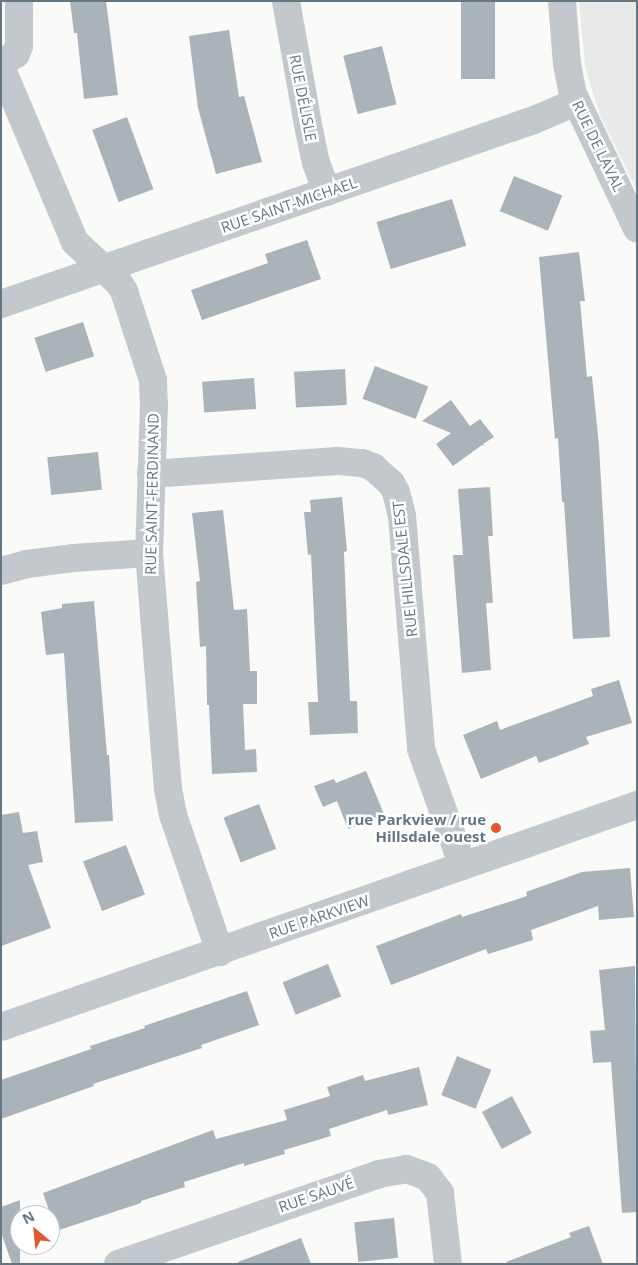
<!DOCTYPE html>
<html>
<head>
<meta charset="utf-8">
<style>
	body { margin:0 }
	#map { position:relative; width:638px; height:1265px; overflow:hidden; background:#fafaf8; font-family:"Open Sans",sans-serif }
	div>[style] { position:absolute }
	.built>* { inset:0; background:#e8e9e9 }
	.building>* { inset:0; background:#aab3b9; transform-origin:0 0 }
	.minor>* { height:28px; margin:-14px; padding:0 14px; transform-origin:14px; border-radius:14px; background:#c3c8cc }
	.tertiary>* { height:28px; margin:-14px; padding:0 14px; transform-origin:14px; border-radius:14px; background:#c3c8cc }
	.dots>* { width:14px; height:14px; translate:-50% -50%; box-sizing:border-box; border:2px solid #fff; border-radius:50% }
	span { translate:-50% -50%; white-space:nowrap; text-align:center; line-height:1.15; -webkit-text-stroke:5px #fff; paint-order:stroke }
	.street-label { font-size:15px; color:#657683 }
	.poi-label { font-size:15px; color:#657683; font-weight:700 }
	.right { translate:-100% -50%; text-align:right }
	.frame { position:absolute; inset:0; border:2px solid #657683; pointer-events:none }
	.north { position:absolute; left:10px; top:1205px; width:50px; height:50px; box-sizing:border-box; background:#fff; border:1px solid #c1c8cd; border-radius:50%; rotate:332deg; font-size:14px; font-weight:700; line-height:20px; text-align:center; color:#657683 }
	.north::after { content:''; display:block; margin:auto; width:18px; height:22px; background:#e4572e; clip-path:polygon(50% 0,100% 100%,50% 72%,0 100%) }
</style>
</head>
<body>
<div id="map">
	<div class="built">
		<div style="clip-path:polygon(579px 1px,637px 1px,637px 191px,600px 115px,591px 87px,585px 66px)"></div>
	</div>
	<div class="building">
		<div style="clip-path:polygon(70px 1px,106px 1px,118px 95px,84px 99px,77px 33px,74px 33px)"></div>
		<div style="left:461px;top:1px;width:34px;height:78px"></div>
		<div style="clip-path:polygon(229px 30px,239px 97px,244px 96px,262px 162px,216px 174px,198px 108px,189px 36px)"></div>
		<div style="left:382px;top:46px;width:60px;height:40px;rotate:76deg"></div>
		<div style="left:127px;top:117px;width:77px;height:37px;rotate:70deg"></div>
		<div style="left:514px;top:176px;width:52px;height:38px;rotate:22deg"></div>
		<div style="left:452px;top:199px;width:49px;height:79px;rotate:73deg"></div>
		<div style="clip-path:polygon(307px 240px,321px 279px,202px 320px,191px 290px,268px 263px,265px 254px)"></div>
		<div style="clip-path:polygon(579px 252px,585px 301px,580px 301px,587px 377px,592px 376px,599px 446px,610px 637px,573px 639px,564px 502px,562px 502px,558px 438px,555px 439px,539px 257px)"></div>
		<div style="left:83px;top:322px;width:36px;height:51px;rotate:72deg"></div>
		<div style="left:375px;top:366px;width:57px;height:35px;rotate:21deg"></div>
		<div style="left:345px;top:369px;width:36px;height:51px;rotate:87deg"></div>
		<div style="left:254px;top:378px;width:31px;height:52px;rotate:86deg"></div>
		<div style="clip-path:polygon(451px 400px,470px 426px,480px 419px,494px 437px,483px 444px,485px 446px,482px 445px,453px 466px,436px 444px,451px 433px,422px 421px)"></div>
		<div style="left:98px;top:452px;width:38px;height:51px;rotate:84deg"></div>
		<div style="clip-path:polygon(490px 487px,493px 536px,488px 536px,493px 603px,486px 603px,491px 670px,462px 673px,453px 555px,463px 555px,458px 489px)"></div>
		<div style="clip-path:polygon(342px 497px,347px 551px,344px 552px,350px 701px,357px 701px,358px 733px,310px 735px,308px 702px,318px 702px,311px 554px,308px 555px,304px 512px,311px 512px,310px 500px)"></div>
		<div style="clip-path:polygon(223px 510px,234px 610px,247px 609px,250px 671px,257px 671px,257px 704px,243px 704px,245px 750px,256px 749px,257px 772px,212px 774px,209px 705px,207px 705px,206px 646px,200px 647px,196px 582px,200px 581px,192px 513px)"></div>
		<div style="clip-path:polygon(94px 601px,107px 755px,109px 755px,113px 821px,75px 823px,64px 653px,46px 655px,41px 612px,62px 608px,62px 604px)"></div>
		<div style="clip-path:polygon(619px 680px,632px 723px,586px 737px,589px 744px,539px 763px,536px 756px,481px 779px,463px 735px,497px 721px,500px 730px,593px 696px,591px 689px)"></div>
		<div style="clip-path:polygon(366px 771px,384px 814px,348px 829px,337px 801px,323px 807px,314px 786px,334px 779px,336px 783px)"></div>
		<div style="left:259px;top:804px;width:48px;height:38px;rotate:69deg"></div>
		<div style="clip-path:polygon(19px 812px,23px 833px,37px 831px,43px 862px,28px 865px,51px 928px,1px 946px,1px 815px)"></div>
		<div style="left:126px;top:845px;width:53px;height:46px;rotate:69deg"></div>
		<div style="clip-path:polygon(630px 868px,634px 917px,599px 920px,598px 906px,531px 930px,533px 940px,488px 954px,486px 949px,391px 985px,376px 946px,461px 914px,462px 917px,527px 896px,526px 892px,582px 872px)"></div>
		<div style="left:328px;top:964px;width:35px;height:49px;rotate:68deg"></div>
		<div style="clip-path:polygon(635px 966px,637px 1212px,622px 1213px,611px 1062px,593px 1063px,590px 1031px,605px 1030px,599px 970px)"></div>
		<div style="clip-path:polygon(247px 991px,259px 1025px,201px 1045px,202px 1048px,93px 1084px,94px 1086px,1px 1119px,1px 1080px,91px 1049px,90px 1046px,145px 1028px,144px 1026px)"></div>
		<div style="left:457px;top:1056px;width:37px;height:42px;rotate:22deg"></div>
		<div style="clip-path:polygon(419px 1067px,428px 1105px,388px 1115px,387px 1110px,329px 1129px,331px 1136px,284px 1150px,285px 1154px,244px 1166px,244px 1163px,184px 1182px,185px 1187px,141px 1201px,141px 1203px,56px 1231px,43px 1193px,213px 1130px,216px 1139px,287px 1120px,284px 1110px,330px 1096px,327px 1087px,363px 1075px,365px 1081px)"></div>
		<div style="left:512px;top:1096px;width:42px;height:34px;rotate:62deg"></div>
		<div style="clip-path:polygon(20px 1200px,20px 1264px,12px 1264px,1px 1232px,1px 1207px)"></div>
		<div style="left:394px;top:1218px;width:40px;height:40px;rotate:84deg"></div>
		<div style="clip-path:polygon(589px 1226px,603px 1264px,507px 1264px,506px 1262px,571px 1237px,569px 1233px)"></div>
		<div style="clip-path:polygon(301px 1238px,311px 1264px,238px 1264px,238px 1262px)"></div>
	</div>
	<div class="minor">
		<div style="left:286px;top:1px;width:131px;rotate:79.9deg"></div>
		<div style="left:309px;top:130px;width:34px;rotate:78deg"></div>
		<div style="left:316px;top:163px;width:31px;rotate:69deg"></div>
		<div style="left:562px;top:1px;width:63px;rotate:85.5deg"></div>
		<div style="left:567px;top:64px;width:31px;rotate:79deg"></div>
		<div style="left:573px;top:94px;width:149px;rotate:64.6deg"></div>
		<div style="left:1px;top:63px;width:17px;rotate:-31deg"></div>
		<div style="left:16px;top:54px;width:9px;rotate:-69deg"></div>
		<div style="left:19px;top:46px;width:45px;rotate:-90deg"></div>
		<div style="left:1px;top:67px;width:190px;rotate:67.1deg"></div>
		<div style="left:75px;top:242px;width:60px;rotate:43deg"></div>
		<div style="left:119px;top:283px;width:9px;rotate:58deg"></div>
		<div style="left:124px;top:291px;width:94px;rotate:72deg"></div>
		<div style="left:153px;top:380px;width:24px;rotate:88deg"></div>
		<div style="left:154px;top:404px;width:149px;rotate:91.9deg"></div>
		<div style="left:149px;top:553px;width:237px;rotate:85.4deg"></div>
		<div style="left:168px;top:789px;width:26px;rotate:79deg"></div>
		<div style="left:173px;top:815px;width:145px;rotate:71.1deg"></div>
		<div style="left:1px;top:304px;width:564px;rotate:-19.05deg"></div>
		<div style="left:534px;top:120px;width:46px;rotate:-23.2deg"></div>
		<div style="left:151px;top:474px;width:187px;rotate:-4deg"></div>
		<div style="left:338px;top:461px;width:24px;rotate:5deg"></div>
		<div style="left:362px;top:463px;width:12px;rotate:20deg"></div>
		<div style="left:373px;top:467px;width:24px;rotate:42deg"></div>
		<div style="left:391px;top:483px;width:10px;rotate:61deg"></div>
		<div style="left:396px;top:492px;width:25px;rotate:76deg"></div>
		<div style="left:402px;top:516px;width:234px;rotate:85.3deg"></div>
		<div style="left:421px;top:749px;width:124px;rotate:70.3deg"></div>
		<div style="left:1px;top:571px;width:27px;rotate:-15deg"></div>
		<div style="left:27px;top:564px;width:46px;rotate:-7.4deg"></div>
		<div style="left:73px;top:558px;width:76px;rotate:-3.8deg"></div>
		<div style="left:118px;top:1264px;width:276px;rotate:-19deg"></div>
		<div style="left:379px;top:1174px;width:28px;rotate:-10deg"></div>
		<div style="left:407px;top:1169px;width:22px;rotate:21deg"></div>
		<div style="left:428px;top:1177px;width:20px;rotate:53deg"></div>
		<div style="left:440px;top:1193px;width:71px;rotate:83.6deg"></div>
	</div>
	<div class="tertiary">
		<div style="left:1px;top:1027px;width:674px;rotate:-19.24deg"></div>
	</div>
	<div class="dots">
		<div style="left:496px;top:828px;background:#e4572e"></div>
	</div>
	<div class="street-label">
		<span style="left:303px;top:98px;rotate:79deg">RUE DÉLISLE</span>
		<span style="left:598px;top:146px;rotate:64deg">RUE DE LAVAL</span>
		<span style="left:289px;top:205px;rotate:-19deg">RUE SAINT-MICHAEL</span>
		<span style="left:152px;top:494px;rotate:-89deg">RUE SAINT-FERDINAND</span>
		<span style="left:405px;top:569px;rotate:-96deg">RUE HILLSDALE EST</span>
		<span style="left:319px;top:917px;rotate:-19deg">RUE PARKVIEW</span>
		<span style="left:316px;top:1195px;rotate:-19deg">RUE SAUVÉ</span>
	</div>
	<div class="poi-label">
		<span class="right" style="left:486px;top:828px">rue Parkview / rue<br>Hillsdale ouest</span>
	</div>
	<div class="frame"></div>
	<div class="north">N</div>
</div>
</body>
</html>
